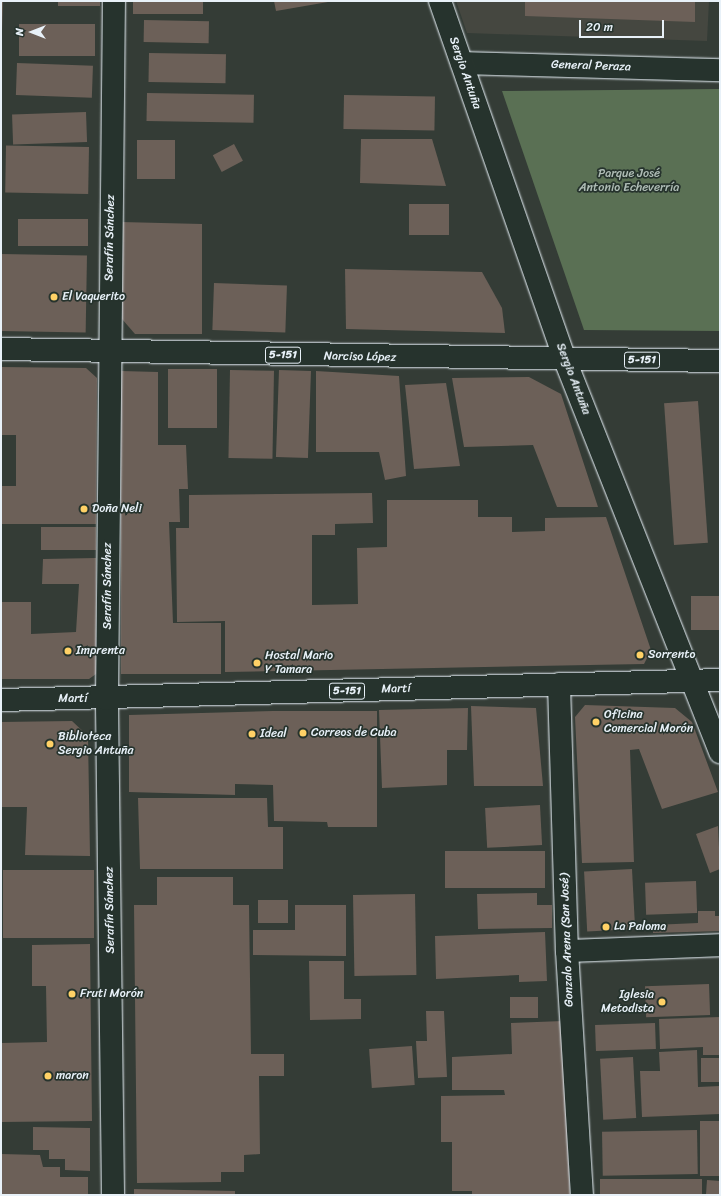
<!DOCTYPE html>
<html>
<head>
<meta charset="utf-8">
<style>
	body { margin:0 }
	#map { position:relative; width:721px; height:1196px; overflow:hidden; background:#343c36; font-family:Sriracha,sans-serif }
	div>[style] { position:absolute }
	.built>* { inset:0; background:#454740 }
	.green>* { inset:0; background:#5a7054 }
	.building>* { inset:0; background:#6c6058; transform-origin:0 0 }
	.roads { filter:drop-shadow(0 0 1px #e8f1f8) drop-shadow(0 0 1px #e8f1f8) }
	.minor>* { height:22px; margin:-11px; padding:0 11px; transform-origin:11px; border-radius:11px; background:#26332d }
	.tertiary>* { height:22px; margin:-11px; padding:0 11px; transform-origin:11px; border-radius:11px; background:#26332d }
	.primary>* { height:22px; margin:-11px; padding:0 11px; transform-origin:11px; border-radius:11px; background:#26332d }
	.dots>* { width:11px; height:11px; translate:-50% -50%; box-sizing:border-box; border:2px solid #26332d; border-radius:50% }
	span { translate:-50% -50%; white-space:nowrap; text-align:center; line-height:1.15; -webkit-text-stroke:3.5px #26332d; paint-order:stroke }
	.shield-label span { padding:1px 3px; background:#26332d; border:1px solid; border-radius:3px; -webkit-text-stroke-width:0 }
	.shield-label { font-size:11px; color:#e8f1f8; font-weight:700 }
	.street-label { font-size:12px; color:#e8f1f8 }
	.park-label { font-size:12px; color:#afbdb6 }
	.poi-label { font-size:12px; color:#e8f1f8 }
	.left { translate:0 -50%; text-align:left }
	.right { translate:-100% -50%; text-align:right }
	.frame { position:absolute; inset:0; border:2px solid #e8f1f8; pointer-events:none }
	.north { position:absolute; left:12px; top:12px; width:40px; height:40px; -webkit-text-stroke:3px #26332d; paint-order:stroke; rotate:270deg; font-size:11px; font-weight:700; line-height:16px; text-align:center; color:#e8f1f8 }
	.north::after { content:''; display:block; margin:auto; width:14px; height:18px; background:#e8f1f8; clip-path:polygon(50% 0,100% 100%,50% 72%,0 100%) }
	.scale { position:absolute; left:579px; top:20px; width:85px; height:18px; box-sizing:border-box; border:2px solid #e8f1f8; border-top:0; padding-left:5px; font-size:12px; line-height:14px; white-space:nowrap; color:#e8f1f8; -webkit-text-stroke:3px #26332d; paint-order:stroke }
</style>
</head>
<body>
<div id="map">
	<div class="built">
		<div style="clip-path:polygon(456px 1px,709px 1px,707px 41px,467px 33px)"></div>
	</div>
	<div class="green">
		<div style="clip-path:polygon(720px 89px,720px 331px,584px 330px,502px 91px)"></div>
	</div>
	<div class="building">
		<div style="clip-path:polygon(1px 1px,3px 1px,2px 31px,1px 31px)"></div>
		<div style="left:58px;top:1px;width:42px;height:5px"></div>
		<div style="left:133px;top:1px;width:70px;height:13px"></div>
		<div style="clip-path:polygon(274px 1px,328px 1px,328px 2px,276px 11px)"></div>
		<div style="clip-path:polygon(525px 1px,695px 1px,695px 22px,525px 16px)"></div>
		<div style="left:144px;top:20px;width:65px;height:22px;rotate:1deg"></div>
		<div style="left:19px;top:24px;width:76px;height:32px"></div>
		<div style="left:149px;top:53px;width:77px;height:29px;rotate:1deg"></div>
		<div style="left:17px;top:63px;width:76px;height:32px;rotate:2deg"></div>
		<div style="left:147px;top:93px;width:107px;height:28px;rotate:1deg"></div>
		<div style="left:344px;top:95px;width:91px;height:34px;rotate:1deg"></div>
		<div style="left:86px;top:112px;width:30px;height:74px;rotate:88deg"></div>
		<div style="clip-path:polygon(361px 139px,432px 139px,446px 186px,360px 183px)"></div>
		<div style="left:137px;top:140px;width:38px;height:39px"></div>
		<div style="left:234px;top:144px;width:19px;height:24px;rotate:62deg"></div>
		<div style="left:89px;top:147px;width:47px;height:83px;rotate:91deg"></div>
		<div style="left:449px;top:204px;width:31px;height:40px;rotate:90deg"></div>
		<div style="left:18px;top:219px;width:70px;height:27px"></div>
		<div style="clip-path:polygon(121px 222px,202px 224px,202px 334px,135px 334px,122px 319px)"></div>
		<div style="left:1px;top:254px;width:86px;height:77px;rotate:1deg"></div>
		<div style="clip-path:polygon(345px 269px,482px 272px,502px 308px,505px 333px,346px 329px)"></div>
		<div style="left:214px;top:283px;width:73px;height:47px;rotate:2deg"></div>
		<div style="clip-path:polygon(1px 367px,86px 368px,97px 378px,96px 524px,1px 524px,1px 486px,16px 486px,16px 435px,1px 435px)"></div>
		<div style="left:168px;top:369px;width:49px;height:59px"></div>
		<div style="left:230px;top:370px;width:44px;height:88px;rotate:1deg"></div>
		<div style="left:279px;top:370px;width:32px;height:87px;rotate:2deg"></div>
		<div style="clip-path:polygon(121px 371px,158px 372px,158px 445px,186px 445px,188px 489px,179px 489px,180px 522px,169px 522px,173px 623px,221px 623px,221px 674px,121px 674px)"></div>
		<div style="clip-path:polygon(316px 371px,399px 376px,406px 476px,385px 480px,379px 452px,316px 452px)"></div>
		<div style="clip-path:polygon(529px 377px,561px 394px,598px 507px,557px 507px,533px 445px,464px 447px,452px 378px)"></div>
		<div style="clip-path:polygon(446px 383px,460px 466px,414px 469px,405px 385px)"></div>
		<div style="left:698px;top:401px;width:142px;height:34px;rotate:86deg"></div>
		<div style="clip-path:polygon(372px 493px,373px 523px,335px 524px,335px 535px,312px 535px,312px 605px,358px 604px,357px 548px,387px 547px,387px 500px,478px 500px,478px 517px,512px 517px,512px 532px,545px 531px,545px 518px,606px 517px,651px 650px,644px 664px,225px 672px,225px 621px,177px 622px,176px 528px,189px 528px,189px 495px)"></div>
		<div style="left:96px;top:527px;width:23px;height:55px;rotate:90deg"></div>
		<div style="clip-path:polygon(96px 558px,96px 674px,89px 679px,1px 679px,1px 602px,31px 602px,31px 634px,76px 632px,79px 584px,42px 584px,43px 559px)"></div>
		<div style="left:720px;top:596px;width:34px;height:29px;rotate:90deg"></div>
		<div style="clip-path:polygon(585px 705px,675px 708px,692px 722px,718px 792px,662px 809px,639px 749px,630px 750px,634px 862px,582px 863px,575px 717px)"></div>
		<div style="clip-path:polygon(471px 706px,536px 708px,543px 786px,474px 786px)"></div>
		<div style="clip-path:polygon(468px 708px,467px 750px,447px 750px,447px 785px,382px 788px,379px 710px)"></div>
		<div style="clip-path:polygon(273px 711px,377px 711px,377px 827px,328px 827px,327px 822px,274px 821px,273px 785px,235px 784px,235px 795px,129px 792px,129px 715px)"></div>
		<div style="clip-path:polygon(72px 721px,88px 736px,90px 856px,25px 855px,27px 807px,1px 807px,1px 722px)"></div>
		<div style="clip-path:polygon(138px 798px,267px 798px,268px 827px,283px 827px,283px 869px,140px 869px)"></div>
		<div style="left:540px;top:805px;width:40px;height:55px;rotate:87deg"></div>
		<div style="clip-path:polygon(718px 826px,720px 869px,710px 873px,696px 834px)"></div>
		<div style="left:545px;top:851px;width:37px;height:100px;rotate:90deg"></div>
		<div style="left:632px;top:869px;width:60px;height:48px;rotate:87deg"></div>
		<div style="left:3px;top:870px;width:91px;height:68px"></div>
		<div style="clip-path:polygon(157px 877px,233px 877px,233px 905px,249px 905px,251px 1054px,284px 1054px,284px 1076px,259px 1076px,260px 1154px,244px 1155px,244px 1172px,221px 1172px,221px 1182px,137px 1183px,134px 905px,157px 905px)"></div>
		<div style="left:696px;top:881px;width:32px;height:51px;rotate:88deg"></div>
		<div style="clip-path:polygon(537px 893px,537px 905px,552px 905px,552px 928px,478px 929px,477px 894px)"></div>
		<div style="left:415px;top:894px;width:81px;height:62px;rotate:89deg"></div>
		<div style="left:258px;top:900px;width:30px;height:23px"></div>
		<div style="clip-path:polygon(295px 905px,346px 905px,346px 956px,253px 955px,253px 930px,295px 930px)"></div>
		<div style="clip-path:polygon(698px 911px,715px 911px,715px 916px,720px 916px,720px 931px,653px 933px,653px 925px,698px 923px)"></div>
		<div style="clip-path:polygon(545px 932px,547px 981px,519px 982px,519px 975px,436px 979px,435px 936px)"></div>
		<div style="clip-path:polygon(90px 944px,92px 1121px,1px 1122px,1px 1043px,47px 1042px,46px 986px,32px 986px,32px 945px)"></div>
		<div style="clip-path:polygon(309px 961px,344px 961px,344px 999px,361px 999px,361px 1019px,310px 1020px)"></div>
		<div style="left:709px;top:984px;width:31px;height:64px;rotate:88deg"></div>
		<div style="left:510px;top:997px;width:28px;height:21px"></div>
		<div style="clip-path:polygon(426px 1011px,444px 1011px,447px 1077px,418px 1078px,416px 1041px,427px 1041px)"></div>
		<div style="clip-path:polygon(720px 1017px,720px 1055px,703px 1055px,703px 1047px,660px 1049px,659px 1019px)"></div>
		<div style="clip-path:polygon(563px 1021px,570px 1195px,472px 1195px,472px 1191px,452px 1191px,452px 1142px,441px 1142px,441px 1096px,505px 1095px,504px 1090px,452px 1090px,452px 1057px,512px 1054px,511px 1023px)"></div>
		<div style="left:655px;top:1023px;width:26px;height:60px;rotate:88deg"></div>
		<div style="left:412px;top:1046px;width:39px;height:43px;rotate:86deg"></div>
		<div style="clip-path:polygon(697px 1050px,698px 1087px,720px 1086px,720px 1114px,642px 1117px,640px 1071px,660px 1071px,659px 1052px)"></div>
		<div style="left:633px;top:1057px;width:61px;height:33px;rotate:87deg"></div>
		<div style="left:720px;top:1058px;width:24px;height:19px;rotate:90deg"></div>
		<div style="left:720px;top:1121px;width:55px;height:20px;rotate:90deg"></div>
		<div style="clip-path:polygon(33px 1127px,90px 1128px,90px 1171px,65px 1170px,65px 1159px,49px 1159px,49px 1150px,33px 1150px)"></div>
		<div style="left:697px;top:1130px;width:44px;height:95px;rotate:89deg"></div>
		<div style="clip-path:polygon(1px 1154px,40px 1155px,43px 1167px,60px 1167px,60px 1177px,88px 1177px,88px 1195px,1px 1195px)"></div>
		<div style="left:600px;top:1179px;width:102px;height:16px"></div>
		<div style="left:707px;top:1180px;width:13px;height:15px;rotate:4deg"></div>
		<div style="clip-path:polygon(134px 1189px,235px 1191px,235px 1195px,134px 1195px)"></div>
	</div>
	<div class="roads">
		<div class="minor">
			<div style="left:462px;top:63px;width:258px;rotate:1.6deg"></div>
			<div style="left:559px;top:684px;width:267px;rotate:88.3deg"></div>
			<div style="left:567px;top:951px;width:244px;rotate:86.5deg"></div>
			<div style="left:567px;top:951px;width:153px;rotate:-2.2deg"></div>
			<div style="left:113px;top:1195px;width:496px;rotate:-90.7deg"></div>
			<div style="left:107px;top:699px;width:698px;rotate:-89.43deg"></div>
		</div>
		<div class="tertiary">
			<div style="left:440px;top:1px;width:380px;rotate:70.8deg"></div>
			<div style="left:565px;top:360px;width:422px;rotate:68.4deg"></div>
		</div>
		<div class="primary">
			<div style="left:1px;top:349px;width:719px;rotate:0.96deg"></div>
			<div style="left:1px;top:700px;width:719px;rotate:-1.59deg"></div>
		</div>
	</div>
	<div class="dots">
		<div style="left:54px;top:297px;background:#ffd166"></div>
		<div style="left:84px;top:509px;background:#ffd166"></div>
		<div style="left:68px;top:651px;background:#ffd166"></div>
		<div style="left:640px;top:655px;background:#ffd166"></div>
		<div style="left:257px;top:663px;background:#ffd166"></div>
		<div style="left:596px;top:722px;background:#ffd166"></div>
		<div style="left:303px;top:733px;background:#ffd166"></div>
		<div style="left:252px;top:734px;background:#ffd166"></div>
		<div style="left:50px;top:744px;background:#ffd166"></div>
		<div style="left:606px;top:927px;background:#ffd166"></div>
		<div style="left:72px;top:994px;background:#ffd166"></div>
		<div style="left:662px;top:1002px;background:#ffd166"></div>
		<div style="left:48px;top:1076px;background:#ffd166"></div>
	</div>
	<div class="shield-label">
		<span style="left:283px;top:355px">5-151</span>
		<span style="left:642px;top:360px">5-151</span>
		<span style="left:347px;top:691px">5-151</span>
	</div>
	<div class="street-label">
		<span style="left:591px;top:66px;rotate:2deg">General Peraza</span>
		<span style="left:465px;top:73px;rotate:71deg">Sergio Antuña</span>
		<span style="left:110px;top:238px;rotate:-89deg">Serafín Sánchez</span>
		<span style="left:360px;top:357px;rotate:1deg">Narciso López</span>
		<span style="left:573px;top:379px;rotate:69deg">Sergio Antuña</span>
		<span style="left:108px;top:586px;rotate:-90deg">Serafín Sánchez</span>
		<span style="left:396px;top:689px;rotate:-2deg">Martí</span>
		<span style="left:73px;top:699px">Martí</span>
		<span style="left:110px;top:910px;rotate:-91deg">Serafín Sánchez</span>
		<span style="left:567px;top:940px;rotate:-92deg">Gonzalo Arena (San José)</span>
	</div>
	<div class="park-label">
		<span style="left:629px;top:181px">Parque José<br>Antonio Echeverría</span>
	</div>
	<div class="poi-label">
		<span class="left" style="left:62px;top:297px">El Vaquerito</span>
		<span class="left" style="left:92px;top:509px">Doña Neli</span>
		<span class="left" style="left:76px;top:651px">Imprenta</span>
		<span class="left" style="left:648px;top:655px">Sorrento</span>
		<span class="left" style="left:265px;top:663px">Hostal Mario<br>Y Tamara</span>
		<span class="left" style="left:604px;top:722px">Oficina<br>Comercial Morón</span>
		<span class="left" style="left:311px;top:733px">Correos de Cuba</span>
		<span class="left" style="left:260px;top:734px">Ideal</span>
		<span class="left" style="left:58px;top:744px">Biblioteca<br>Sergio Antuña</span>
		<span class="left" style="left:614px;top:927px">La Paloma</span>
		<span class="left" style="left:80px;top:994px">Fruti Morón</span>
		<span class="right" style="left:654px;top:1002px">Iglesia<br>Metodista</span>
		<span class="left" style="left:56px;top:1076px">maron</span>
	</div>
	<div class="frame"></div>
	<div class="north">N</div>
	<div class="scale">20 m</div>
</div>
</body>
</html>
